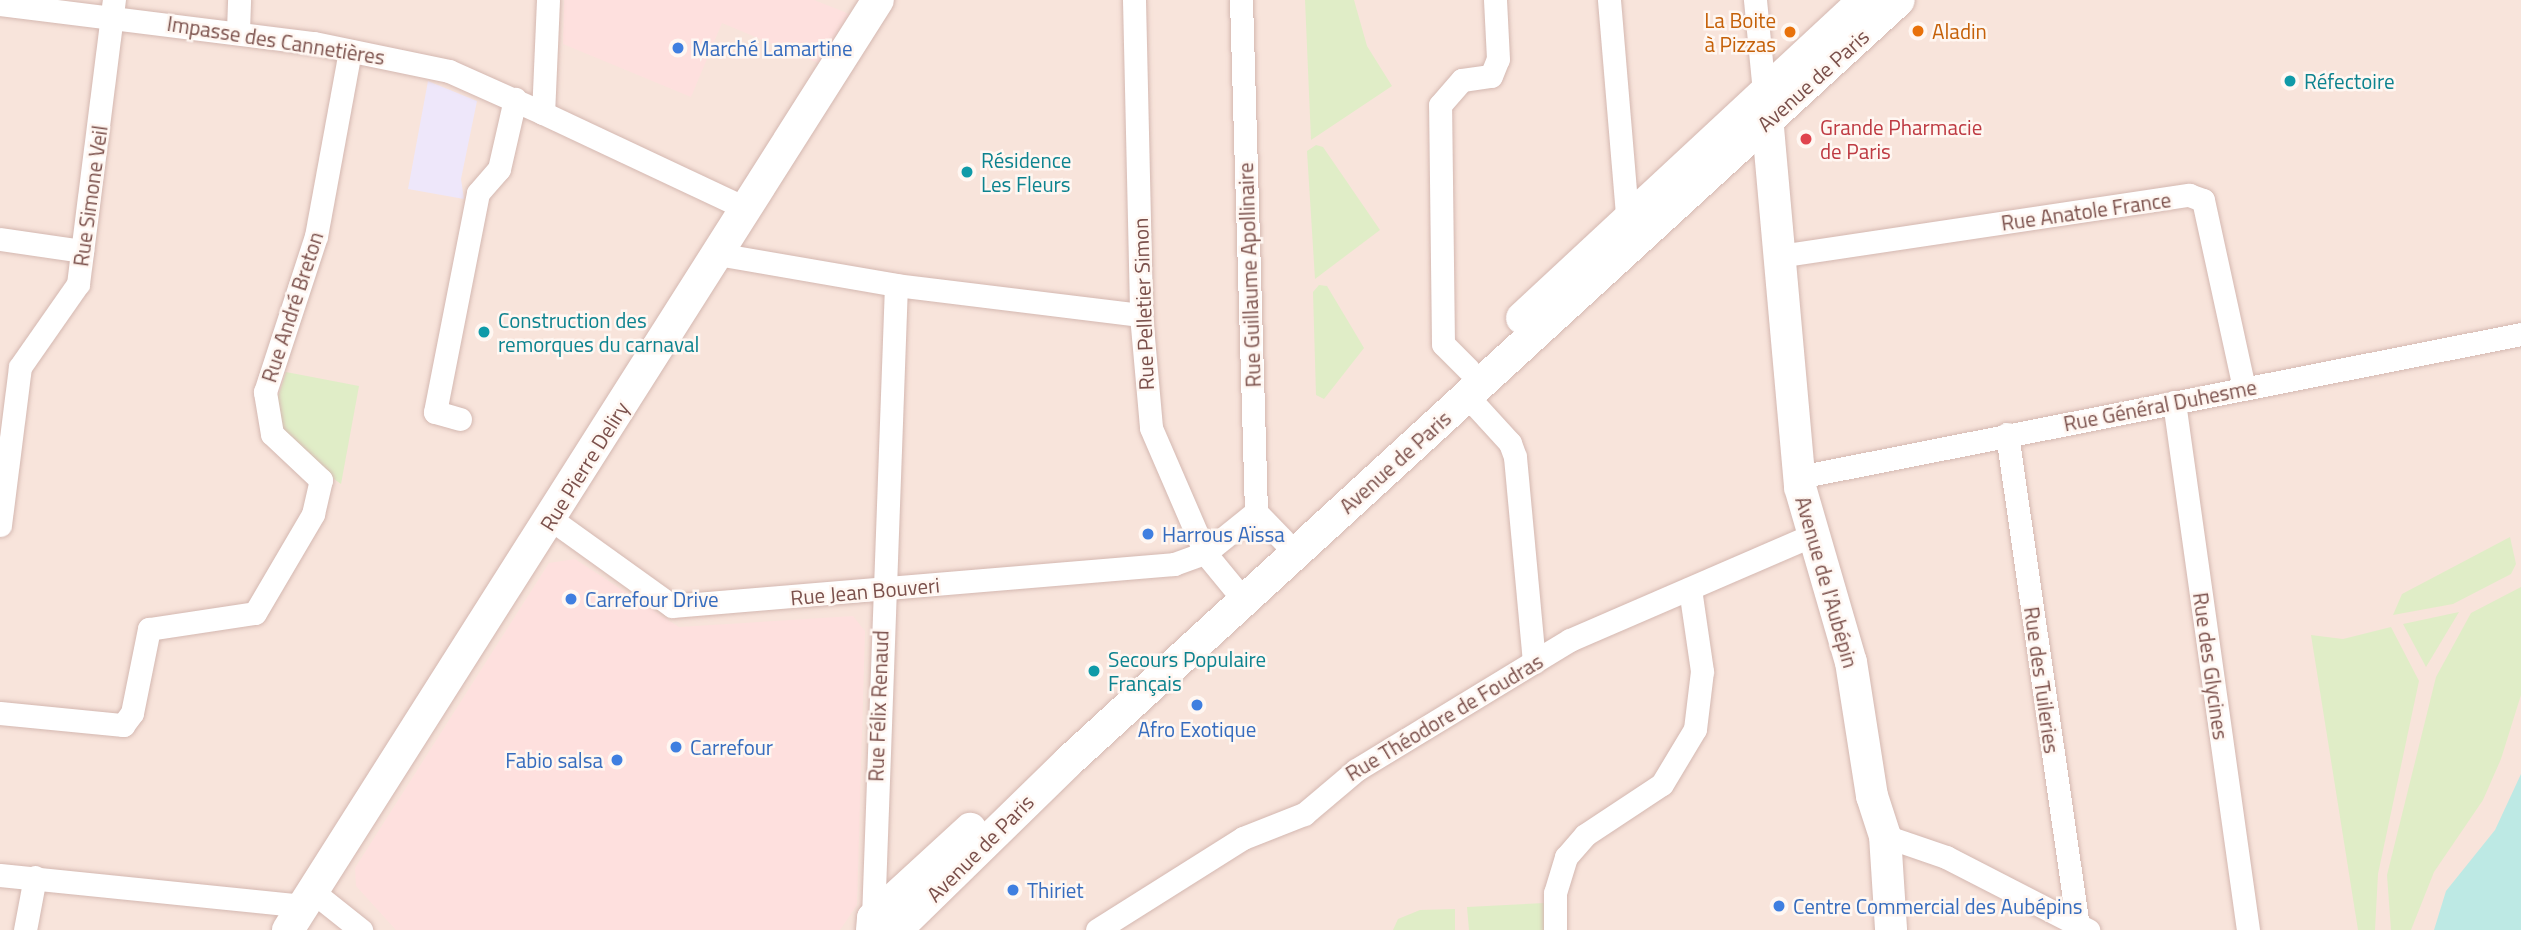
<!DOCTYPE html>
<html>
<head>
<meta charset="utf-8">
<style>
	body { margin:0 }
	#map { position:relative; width:2521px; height:930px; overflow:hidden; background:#fdf1eb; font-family:"Titillium Web",sans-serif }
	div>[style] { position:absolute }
	.residential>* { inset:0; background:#f8e4db; transform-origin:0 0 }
	.commercial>* { inset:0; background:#fee0de }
	.education>* { inset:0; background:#eee7fa }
	.green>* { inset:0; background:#e0edc7 }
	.water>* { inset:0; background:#bde9e4 }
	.roads { filter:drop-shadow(0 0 2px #d4b8b1) drop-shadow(0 0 2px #d4b8b1) }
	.street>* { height:23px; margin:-11.5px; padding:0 11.5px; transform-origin:11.5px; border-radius:11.5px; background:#fff }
	.secondary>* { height:32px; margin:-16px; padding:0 16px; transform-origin:16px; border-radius:16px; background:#fff }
	.dots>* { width:19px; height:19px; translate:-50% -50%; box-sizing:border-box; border:4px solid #fff7f2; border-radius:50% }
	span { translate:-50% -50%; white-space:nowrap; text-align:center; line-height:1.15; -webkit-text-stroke:5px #fff7f2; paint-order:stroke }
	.food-label { font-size:21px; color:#c56008 }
	.right { translate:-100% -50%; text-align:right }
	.left { translate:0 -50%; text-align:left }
	.street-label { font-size:21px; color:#7b504b }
	.shop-label { font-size:21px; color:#366cbe }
	.culture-label { font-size:21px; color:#0d838f }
	.health-label { font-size:21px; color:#be3a42 }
</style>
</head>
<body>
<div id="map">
	<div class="residential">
		<div style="left:0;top:0;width:2521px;height:930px"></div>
	</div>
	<div class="commercial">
		<div style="clip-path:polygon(564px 0,814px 0,852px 15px,821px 64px,722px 23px,691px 97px,563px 44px)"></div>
		<div style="clip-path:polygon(575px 559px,679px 627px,853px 616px,865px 631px,857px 905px,840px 930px,396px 930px,356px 886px,355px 868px,549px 563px)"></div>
	</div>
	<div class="education">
		<div style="clip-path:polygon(428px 81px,477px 101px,461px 179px,464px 199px,408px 189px)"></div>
	</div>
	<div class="green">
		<div style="clip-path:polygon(1305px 0,1354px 0,1367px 46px,1392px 86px,1311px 140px)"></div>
		<div style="clip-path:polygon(1316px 145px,1323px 147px,1380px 230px,1315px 279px,1307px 151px)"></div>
		<div style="clip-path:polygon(1319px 285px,1327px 286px,1364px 348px,1324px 399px,1316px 395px,1313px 292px)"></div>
		<div style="clip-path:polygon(286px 372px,359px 386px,341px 484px,284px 443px,276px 403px)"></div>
		<div style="clip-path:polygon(2510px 537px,2516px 564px,2511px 574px,2453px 604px,2393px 615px,2402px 594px)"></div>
		<div style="clip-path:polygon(2521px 587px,2521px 695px,2501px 759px,2483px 800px,2434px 872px,2411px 930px,2391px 930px,2387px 875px,2436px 677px,2471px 613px)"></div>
		<div style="clip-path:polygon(2459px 612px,2426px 667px,2403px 624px)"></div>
		<div style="clip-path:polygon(2391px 627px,2419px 681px,2378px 874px,2375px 930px,2358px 930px,2311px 635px,2343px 639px)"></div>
		<div style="clip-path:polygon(1545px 903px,1544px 930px,1469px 930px,1467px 907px)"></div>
		<div style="clip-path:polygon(1455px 909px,1455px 930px,1393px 930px,1398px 919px,1420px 910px)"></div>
	</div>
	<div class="water">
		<div style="clip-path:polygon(2521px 774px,2521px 930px,2434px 930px,2446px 891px,2495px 830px)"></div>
	</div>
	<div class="roads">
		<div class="street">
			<div style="left:548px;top:0;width:113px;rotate:92.5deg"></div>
			<div style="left:543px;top:113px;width:225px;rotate:25.2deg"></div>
			<div style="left:1134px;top:0;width:315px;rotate:88.7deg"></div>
			<div style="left:1141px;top:315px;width:113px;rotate:84.9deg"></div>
			<div style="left:1151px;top:428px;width:136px;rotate:66.6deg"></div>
			<div style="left:1205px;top:553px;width:44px;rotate:50.5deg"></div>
			<div style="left:1241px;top:0;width:512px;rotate:88.32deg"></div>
			<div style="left:1256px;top:512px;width:39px;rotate:46deg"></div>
			<div style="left:1609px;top:0;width:214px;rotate:85.2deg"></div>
			<div style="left:1755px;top:0;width:102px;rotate:84.4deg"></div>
			<div style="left:0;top:4px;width:316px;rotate:7.1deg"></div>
			<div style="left:314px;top:43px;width:138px;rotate:11.7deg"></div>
			<div style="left:449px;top:71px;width:103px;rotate:24.1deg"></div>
			<div style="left:238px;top:31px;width:31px;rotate:-88deg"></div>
			<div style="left:0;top:239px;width:83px;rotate:8.3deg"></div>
			<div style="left:717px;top:254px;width:182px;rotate:9.8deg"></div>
			<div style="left:896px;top:285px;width:247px;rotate:7deg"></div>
			<div style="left:1779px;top:256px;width:415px;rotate:-8.5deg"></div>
			<div style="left:2189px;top:195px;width:15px;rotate:20deg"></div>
			<div style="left:2203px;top:200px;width:192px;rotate:77.7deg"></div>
			<div style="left:1468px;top:369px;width:35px;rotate:-135deg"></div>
			<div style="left:1443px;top:344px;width:239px;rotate:-90.7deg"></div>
			<div style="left:1440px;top:105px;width:33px;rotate:-49deg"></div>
			<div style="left:1462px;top:80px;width:29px;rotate:-8deg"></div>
			<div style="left:1491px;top:76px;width:18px;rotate:-68deg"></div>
			<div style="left:1498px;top:59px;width:59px;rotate:-92.9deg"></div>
			<div style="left:1468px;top:397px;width:62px;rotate:47.6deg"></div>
			<div style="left:1510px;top:443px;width:15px;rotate:70deg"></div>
			<div style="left:1515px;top:457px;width:206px;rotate:84.7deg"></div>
			<div style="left:2174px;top:402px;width:533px;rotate:82.02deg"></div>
			<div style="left:460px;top:419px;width:26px;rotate:-164deg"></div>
			<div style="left:435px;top:412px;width:223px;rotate:-78.9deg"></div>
			<div style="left:478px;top:193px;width:32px;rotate:-49deg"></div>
			<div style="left:499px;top:169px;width:72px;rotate:-77.1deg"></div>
			<div style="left:2007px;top:434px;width:496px;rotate:81.8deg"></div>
			<div style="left:1799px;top:477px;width:736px;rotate:-11.2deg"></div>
			<div style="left:551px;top:519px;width:149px;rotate:35.7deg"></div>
			<div style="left:672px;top:606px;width:504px;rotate:-4.78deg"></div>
			<div style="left:1174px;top:564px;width:33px;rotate:-20deg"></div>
			<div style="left:1205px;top:553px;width:65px;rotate:-38.8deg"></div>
			<div style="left:0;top:525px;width:159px;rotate:-82.8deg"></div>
			<div style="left:20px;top:367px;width:101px;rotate:-55.1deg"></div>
			<div style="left:78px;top:284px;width:286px;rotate:-82.8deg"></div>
			<div style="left:0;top:713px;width:124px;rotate:5.6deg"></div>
			<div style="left:123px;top:725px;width:15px;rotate:-53deg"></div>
			<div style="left:132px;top:713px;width:86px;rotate:-78.6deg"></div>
			<div style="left:149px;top:629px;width:107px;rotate:-8.6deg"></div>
			<div style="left:255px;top:613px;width:115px;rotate:-59.6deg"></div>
			<div style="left:313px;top:514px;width:35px;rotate:-77deg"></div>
			<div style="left:321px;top:480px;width:67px;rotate:-136.8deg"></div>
			<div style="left:272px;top:434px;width:43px;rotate:-99.5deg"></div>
			<div style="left:265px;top:392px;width:164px;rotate:-71.9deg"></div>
			<div style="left:316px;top:236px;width:188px;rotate:-79.6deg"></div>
			<div style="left:1885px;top:836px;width:65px;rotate:19deg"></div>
			<div style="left:1946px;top:857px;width:160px;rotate:27.2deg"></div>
			<div style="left:0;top:875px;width:305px;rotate:5.8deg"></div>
			<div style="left:312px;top:891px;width:63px;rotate:38.5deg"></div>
			<div style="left:873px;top:918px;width:633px;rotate:-87.92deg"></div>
			<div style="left:25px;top:930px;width:54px;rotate:-79.3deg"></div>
			<div style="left:1097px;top:930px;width:173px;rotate:-32.2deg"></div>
			<div style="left:1243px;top:838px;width:66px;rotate:-21.5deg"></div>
			<div style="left:1304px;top:814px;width:68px;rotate:-40.2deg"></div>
			<div style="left:1356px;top:770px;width:250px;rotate:-31.3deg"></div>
			<div style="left:1570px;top:640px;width:262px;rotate:-23.4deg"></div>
			<div style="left:1555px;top:930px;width:37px;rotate:-90deg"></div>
			<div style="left:1555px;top:893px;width:38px;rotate:-73deg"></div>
			<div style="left:1566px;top:857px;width:29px;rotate:-49deg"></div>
			<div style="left:1585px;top:835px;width:92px;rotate:-33.5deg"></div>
			<div style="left:1662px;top:784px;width:64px;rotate:-59deg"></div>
			<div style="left:1695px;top:729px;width:58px;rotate:-83.1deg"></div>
			<div style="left:1702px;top:671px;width:83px;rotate:-98.3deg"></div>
		</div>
		<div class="secondary">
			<div style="left:1766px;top:105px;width:384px;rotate:84.9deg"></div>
			<div style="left:1800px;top:487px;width:182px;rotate:73.8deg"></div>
			<div style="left:1851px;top:662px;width:136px;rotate:81.1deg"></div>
			<div style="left:1872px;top:796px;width:42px;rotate:72deg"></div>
			<div style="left:1885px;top:836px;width:94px;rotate:86.3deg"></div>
			<div style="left:1522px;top:318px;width:467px;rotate:-42.9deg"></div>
			<div style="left:288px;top:930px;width:1101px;rotate:-57.61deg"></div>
			<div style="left:872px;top:930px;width:12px;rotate:-85deg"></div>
			<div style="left:873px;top:918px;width:132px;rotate:-42.5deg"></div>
			<div style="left:896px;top:930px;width:240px;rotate:-44.3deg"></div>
			<div style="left:1068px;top:762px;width:1127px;rotate:-42.52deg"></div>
		</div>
	</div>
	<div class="dots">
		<div style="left:1918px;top:31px;background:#e8710a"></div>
		<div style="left:1790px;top:32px;background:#e8710a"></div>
		<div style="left:678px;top:48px;background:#3f7fe0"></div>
		<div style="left:2290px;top:81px;background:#0f9aa8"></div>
		<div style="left:1806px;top:139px;background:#e0444e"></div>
		<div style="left:967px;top:172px;background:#0f9aa8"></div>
		<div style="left:484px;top:332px;background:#0f9aa8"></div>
		<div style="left:1148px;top:534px;background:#3f7fe0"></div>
		<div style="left:571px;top:599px;background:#3f7fe0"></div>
		<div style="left:1094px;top:671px;background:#0f9aa8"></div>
		<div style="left:1197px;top:705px;background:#3f7fe0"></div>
		<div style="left:676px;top:747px;background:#3f7fe0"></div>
		<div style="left:617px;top:760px;background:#3f7fe0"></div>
		<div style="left:1013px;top:890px;background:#3f7fe0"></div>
		<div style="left:1779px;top:906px;background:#3f7fe0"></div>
	</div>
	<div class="food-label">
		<span class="right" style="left:1776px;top:32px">La Boite<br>à Pizzas</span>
		<span class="left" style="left:1932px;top:31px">Aladin</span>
	</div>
	<div class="street-label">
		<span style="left:276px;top:40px;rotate:9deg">Impasse des Cannetières</span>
		<span style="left:1813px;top:80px;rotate:-42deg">Avenue de Paris</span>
		<span style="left:90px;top:196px;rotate:-82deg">Rue Simone Veil</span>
		<span style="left:2086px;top:211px;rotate:-8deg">Rue Anatole France</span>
		<span style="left:1249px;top:275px;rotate:-92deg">Rue Guillaume Apollinaire</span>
		<span style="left:1143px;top:304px;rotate:-92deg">Rue Pelletier Simon</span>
		<span style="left:292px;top:307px;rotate:-72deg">Rue André Breton</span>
		<span style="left:2160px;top:405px;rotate:-11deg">Rue Général Duhesme</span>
		<span style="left:1395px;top:462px;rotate:-42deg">Avenue de Paris</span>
		<span style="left:584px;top:466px;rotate:-58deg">Rue Pierre Deliry</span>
		<span style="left:1827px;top:582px;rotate:74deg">Avenue de l'Aubépin</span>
		<span style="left:865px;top:591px;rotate:-5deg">Rue Jean Bouveri</span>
		<span style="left:2211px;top:666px;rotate:82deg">Rue des Glycines</span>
		<span style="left:2042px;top:680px;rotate:82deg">Rue des Tuileries</span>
		<span style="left:878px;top:706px;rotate:-88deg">Rue Félix Renaud</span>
		<span style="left:1444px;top:717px;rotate:-31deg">Rue Théodore de Foudras</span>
		<span style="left:980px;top:848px;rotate:-45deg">Avenue de Paris</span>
	</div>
	<div class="shop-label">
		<span class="left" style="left:692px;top:48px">Marché Lamartine</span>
		<span class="left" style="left:1162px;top:534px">Harrous Aïssa</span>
		<span class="left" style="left:585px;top:599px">Carrefour Drive</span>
		<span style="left:1197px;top:729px">Afro Exotique</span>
		<span class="left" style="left:690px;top:747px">Carrefour</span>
		<span class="right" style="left:603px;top:760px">Fabio salsa</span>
		<span class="left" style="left:1027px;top:890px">Thiriet</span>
		<span class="left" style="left:1793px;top:906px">Centre Commercial des Aubépins</span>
	</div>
	<div class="culture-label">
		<span class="left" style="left:2304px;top:81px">Réfectoire</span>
		<span class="left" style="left:981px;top:172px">Résidence<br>Les Fleurs</span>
		<span class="left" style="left:498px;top:332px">Construction des<br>remorques du carnaval</span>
		<span class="left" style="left:1108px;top:671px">Secours Populaire<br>Français</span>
	</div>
	<div class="health-label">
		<span class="left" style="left:1820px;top:139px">Grande Pharmacie<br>de Paris</span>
	</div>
</div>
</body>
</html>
